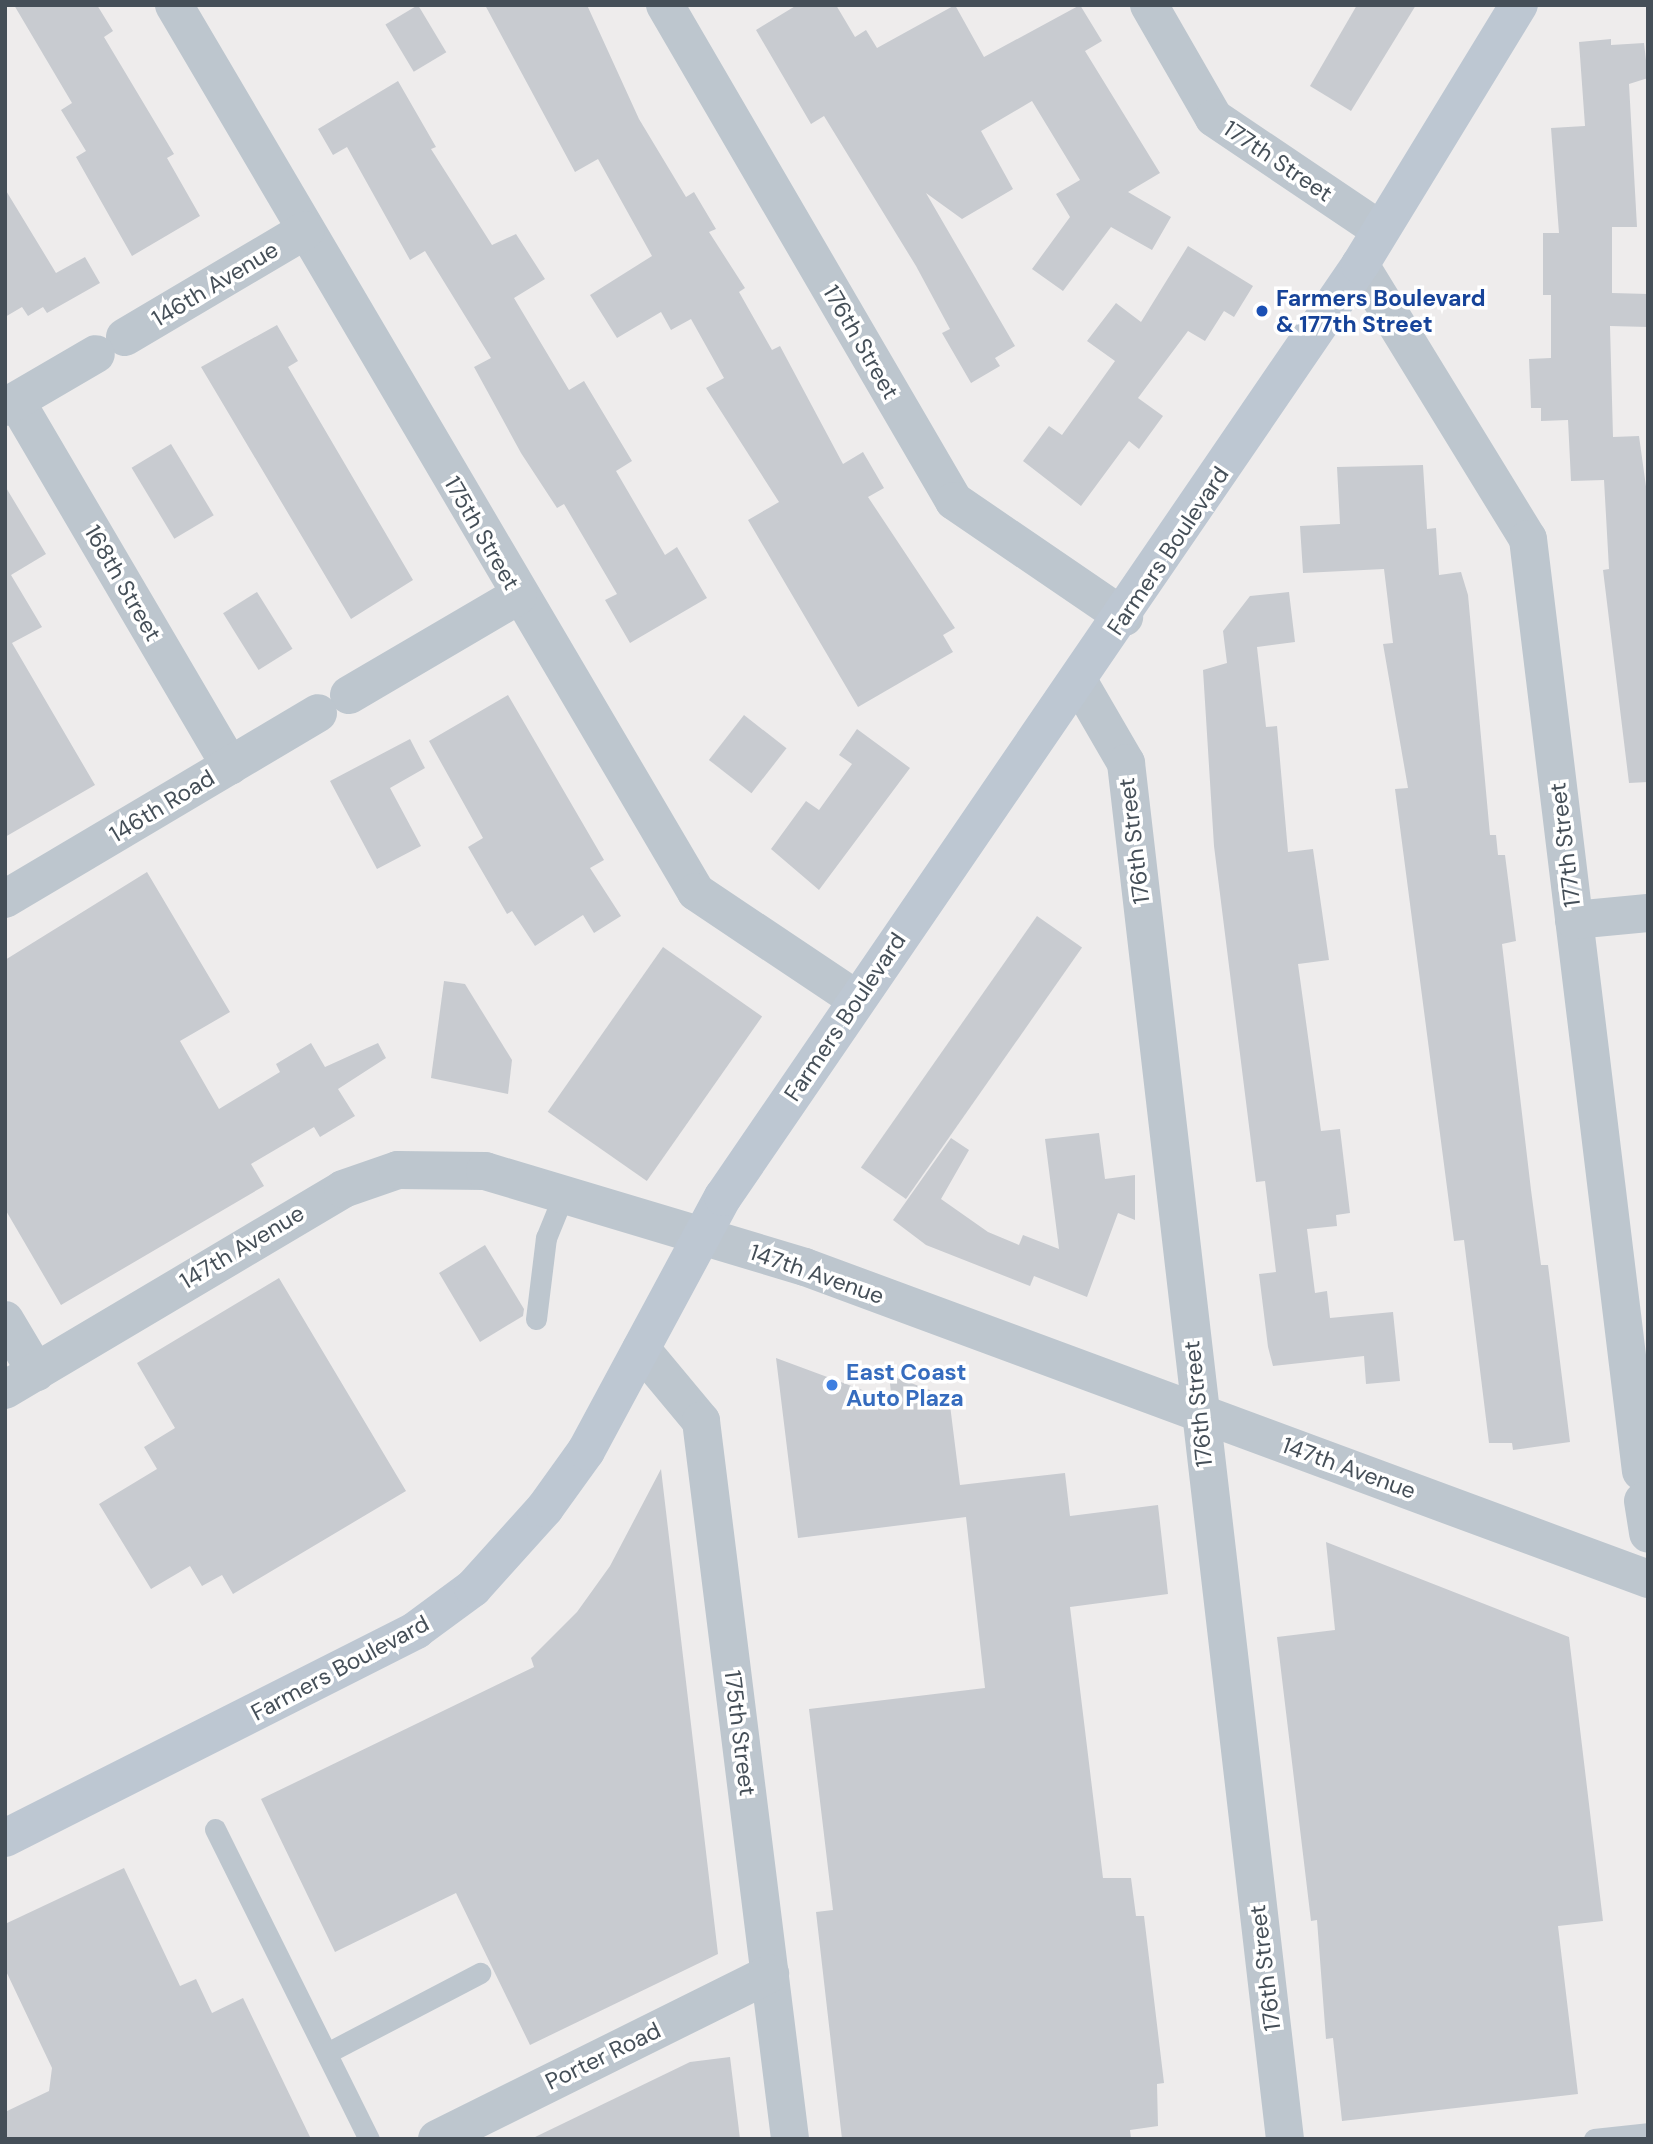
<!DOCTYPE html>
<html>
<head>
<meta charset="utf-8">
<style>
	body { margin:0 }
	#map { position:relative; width:1653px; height:2144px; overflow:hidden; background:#eeecec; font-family:"DM Sans",sans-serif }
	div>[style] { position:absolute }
	.building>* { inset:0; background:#c8cbd0; transform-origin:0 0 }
	.service>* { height:21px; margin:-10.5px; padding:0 10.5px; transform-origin:10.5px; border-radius:10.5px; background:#bdc6ce }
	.minor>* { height:38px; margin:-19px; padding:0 19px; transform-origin:19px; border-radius:19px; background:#bdc6ce }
	.tertiary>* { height:38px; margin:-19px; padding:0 19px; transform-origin:19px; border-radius:19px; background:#bdc6ce }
	.secondary>* { height:38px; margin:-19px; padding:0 19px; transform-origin:19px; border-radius:19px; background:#bdc7d2 }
	.dots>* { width:19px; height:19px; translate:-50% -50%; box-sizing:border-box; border:4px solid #fff; border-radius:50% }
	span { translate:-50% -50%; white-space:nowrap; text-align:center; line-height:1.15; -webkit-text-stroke:7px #fff; paint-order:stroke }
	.street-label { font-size:23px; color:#454f58 }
	.transit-label { font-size:23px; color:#164399; font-weight:700 }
	.left { translate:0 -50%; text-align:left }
	.shop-label { font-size:23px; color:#366cbe; font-weight:700 }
	.frame { position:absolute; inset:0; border:7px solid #454f58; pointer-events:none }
</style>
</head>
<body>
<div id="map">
	<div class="building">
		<div style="clip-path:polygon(14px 5px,97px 5px,113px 31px,104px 37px,174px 154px,167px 158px,200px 216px,132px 256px,76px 157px,86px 151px,61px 110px,72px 103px)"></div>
		<div style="left:418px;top:5px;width:55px;height:38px;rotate:59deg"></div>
		<div style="clip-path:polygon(485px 5px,587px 5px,639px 119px,686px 197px,694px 192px,716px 229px,709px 232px,745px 288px,739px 292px,772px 350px,780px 346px,843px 464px,863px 452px,884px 488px,868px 497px,955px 628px,943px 635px,953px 652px,858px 707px,748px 520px,779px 502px,706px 388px,724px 378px,691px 319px,671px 330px,661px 312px,617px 338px,590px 295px,652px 256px,598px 159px,575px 172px)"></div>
		<div style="clip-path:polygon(797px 5px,836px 5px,855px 37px,866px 30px,877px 48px,955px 5px,984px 57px,1080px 5px,1102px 41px,1085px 51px,1160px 173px,1128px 192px,1171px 217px,1152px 250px,1111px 227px,1063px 291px,1032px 269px,1070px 217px,1056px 194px,1080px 180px,1032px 101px,981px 131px,1013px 189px,962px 219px,926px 193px,1015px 346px,995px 358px,1000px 366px,971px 383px,942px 333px,950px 329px,916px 266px,824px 116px,811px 124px,756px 30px)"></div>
		<div style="clip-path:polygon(1357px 5px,1416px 5px,1351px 111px,1310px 86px)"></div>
		<div style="clip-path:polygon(1611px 39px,1611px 45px,1644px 43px,1648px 78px,1629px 84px,1637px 227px,1612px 227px,1612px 293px,1648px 294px,1648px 327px,1610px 326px,1613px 437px,1639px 436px,1648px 501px,1648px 782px,1629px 783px,1603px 570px,1609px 569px,1604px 480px,1571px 481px,1568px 420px,1541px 421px,1541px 408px,1531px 408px,1529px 359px,1551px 358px,1551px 295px,1543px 295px,1543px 233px,1559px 233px,1551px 128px,1585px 126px,1579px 42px)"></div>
		<div style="clip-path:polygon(398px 81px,436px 147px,431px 149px,492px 245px,516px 234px,545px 279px,514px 298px,569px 390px,584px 381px,632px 461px,616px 471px,665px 555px,677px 547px,707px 598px,630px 643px,605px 600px,617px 594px,564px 504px,557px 508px,521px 453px,474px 367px,491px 358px,425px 251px,410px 260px,347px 147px,333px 155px,318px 129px)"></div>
		<div style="clip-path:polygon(5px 189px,56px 273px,85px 257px,100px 283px,47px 313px,43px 307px,28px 316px,22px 307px,5px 317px)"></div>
		<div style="clip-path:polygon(1188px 246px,1253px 286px,1234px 317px,1224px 311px,1205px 341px,1188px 331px,1138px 398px,1163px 416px,1139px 449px,1129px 441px,1081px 506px,1023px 461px,1049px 426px,1062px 435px,1115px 361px,1087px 341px,1116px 303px,1141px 322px)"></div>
		<div style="clip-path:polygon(277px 325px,298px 361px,288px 367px,413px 580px,351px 619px,201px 367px)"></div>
		<div style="left:171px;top:444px;width:83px;height:46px;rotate:59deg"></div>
		<div style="clip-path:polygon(1423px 465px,1427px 529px,1436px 528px,1439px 575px,1461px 572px,1468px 595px,1490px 835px,1496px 835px,1498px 855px,1505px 855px,1516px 941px,1502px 944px,1531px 1190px,1541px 1265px,1548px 1265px,1570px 1442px,1513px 1450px,1512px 1443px,1489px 1443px,1464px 1240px,1454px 1241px,1395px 789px,1408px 788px,1383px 644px,1393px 643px,1384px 569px,1303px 573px,1300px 526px,1340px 524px,1337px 467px)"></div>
		<div style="clip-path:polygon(5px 486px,46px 554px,11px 575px,42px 627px,12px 643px,95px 785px,5px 837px)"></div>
		<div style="left:257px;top:592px;width:67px;height:40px;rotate:58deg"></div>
		<div style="clip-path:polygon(1289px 592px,1295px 642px,1257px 647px,1266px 727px,1277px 726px,1288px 852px,1313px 849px,1329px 960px,1298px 964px,1321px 1131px,1340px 1129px,1350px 1213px,1336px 1215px,1337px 1226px,1307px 1229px,1315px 1293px,1327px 1291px,1330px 1318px,1393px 1312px,1400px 1381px,1366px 1384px,1364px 1356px,1273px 1366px,1268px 1347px,1259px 1274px,1276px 1272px,1265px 1181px,1256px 1182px,1214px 846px,1203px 670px,1227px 663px,1223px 631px,1250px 596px)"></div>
		<div style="clip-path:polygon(508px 695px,604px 860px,590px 868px,621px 916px,594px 933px,583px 915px,535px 946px,512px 911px,507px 914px,468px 847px,483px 838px,429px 741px)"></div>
		<div style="left:744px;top:715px;width:54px;height:57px;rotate:38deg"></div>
		<div style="clip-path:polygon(857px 729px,910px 768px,819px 890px,771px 849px,806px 801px,819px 810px,852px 764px,839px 755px)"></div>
		<div style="clip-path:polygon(410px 739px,425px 768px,390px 788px,421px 846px,377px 869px,330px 781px)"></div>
		<div style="clip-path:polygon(147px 872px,230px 1012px,180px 1041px,219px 1109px,280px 1072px,276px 1064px,311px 1043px,325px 1067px,378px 1043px,386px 1058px,338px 1089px,355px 1116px,320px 1137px,314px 1127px,251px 1164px,264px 1186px,61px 1305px,5px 1209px,5px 960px)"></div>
		<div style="left:1037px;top:916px;width:55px;height:307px;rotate:35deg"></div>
		<div style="left:663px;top:947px;width:121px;height:201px;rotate:35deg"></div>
		<div style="clip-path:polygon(444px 981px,465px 984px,512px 1060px,508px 1094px,431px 1078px)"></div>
		<div style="clip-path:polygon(1099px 1133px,1105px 1179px,1135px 1175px,1135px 1220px,1118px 1213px,1087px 1297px,1034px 1276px,1030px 1286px,926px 1245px,893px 1220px,951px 1138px,969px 1150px,941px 1199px,988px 1232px,1019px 1245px,1023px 1235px,1059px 1249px,1045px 1139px)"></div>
		<div style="clip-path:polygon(485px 1245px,524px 1309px,523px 1316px,480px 1342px,439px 1273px)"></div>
		<div style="clip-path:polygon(279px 1278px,406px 1491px,233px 1594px,222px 1575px,202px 1586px,190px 1566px,151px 1589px,99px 1504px,157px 1469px,144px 1447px,175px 1428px,137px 1363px)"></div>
		<div style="clip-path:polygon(776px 1358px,892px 1401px,889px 1375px,949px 1397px,960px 1485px,1065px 1473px,1070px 1516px,1158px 1505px,1168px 1594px,1070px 1607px,1103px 1878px,1131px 1878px,1136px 1916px,1144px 1916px,1164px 2083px,1157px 2084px,1158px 2126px,1130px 2130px,1131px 2139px,842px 2139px,816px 1912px,833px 1910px,809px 1709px,985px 1688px,966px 1517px,798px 1538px)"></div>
		<div style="clip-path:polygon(661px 1469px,718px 1954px,530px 2045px,456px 1893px,335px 1952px,261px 1799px,534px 1667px,531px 1658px,577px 1612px,610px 1566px)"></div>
		<div style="clip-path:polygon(1326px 1542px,1569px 1637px,1603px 1921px,1558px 1926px,1578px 2094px,1342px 2121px,1333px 2038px,1326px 2039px,1317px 1920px,1311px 1921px,1277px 1637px,1335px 1630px)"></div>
		<div style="clip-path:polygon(124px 1868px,180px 1986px,196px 1979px,212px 2013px,243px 1998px,311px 2139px,5px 2139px,5px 2112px,49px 2091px,52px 2068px,5px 1969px,5px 1924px)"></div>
		<div style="clip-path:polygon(730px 2057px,740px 2139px,531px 2139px,690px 2062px)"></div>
	</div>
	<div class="service">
		<div style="left:536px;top:1319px;width:82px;rotate:-83deg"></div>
		<div style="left:546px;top:1238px;width:48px;rotate:-67.8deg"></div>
		<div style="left:215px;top:1829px;width:346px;rotate:63.6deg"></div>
		<div style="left:327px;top:2053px;width:173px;rotate:-27.6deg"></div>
		<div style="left:1594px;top:2139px;width:54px;rotate:-6.3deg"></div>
	</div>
	<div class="minor">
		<div style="left:174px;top:5px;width:1029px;rotate:59.52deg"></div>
		<div style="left:696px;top:892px;width:192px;rotate:33.8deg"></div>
		<div style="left:665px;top:5px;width:574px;rotate:59.77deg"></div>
		<div style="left:954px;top:501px;width:206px;rotate:34.3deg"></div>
		<div style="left:1149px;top:5px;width:130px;rotate:60.1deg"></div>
		<div style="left:1214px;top:118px;width:200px;rotate:34deg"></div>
		<div style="left:1360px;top:265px;width:321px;rotate:58.5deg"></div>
		<div style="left:1528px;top:539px;width:939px;rotate:83.09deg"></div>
		<div style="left:125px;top:337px;width:210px;rotate:-30.6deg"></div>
		<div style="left:16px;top:401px;width:423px;rotate:59.6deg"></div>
		<div style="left:5px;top:407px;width:105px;rotate:-30.2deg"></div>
		<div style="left:1079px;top:682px;width:94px;rotate:59.9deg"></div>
		<div style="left:1126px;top:763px;width:1385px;rotate:83.41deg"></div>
		<div style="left:349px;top:695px;width:196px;rotate:-30.4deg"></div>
		<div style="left:5px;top:899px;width:364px;rotate:-30.7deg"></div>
		<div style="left:1574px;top:920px;width:74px;rotate:-5.4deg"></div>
		<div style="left:5px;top:1320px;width:61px;rotate:59.2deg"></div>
		<div style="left:641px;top:1349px;width:94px;rotate:50.2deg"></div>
		<div style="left:701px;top:1421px;width:723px;rotate:82.93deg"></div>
		<div style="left:1643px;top:1501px;width:33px;rotate:81deg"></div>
		<div style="left:437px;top:2139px;width:372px;rotate:-26.4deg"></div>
	</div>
	<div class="tertiary">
		<div style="left:5px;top:1390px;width:393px;rotate:-30.7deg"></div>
		<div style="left:343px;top:1189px;width:58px;rotate:-19.1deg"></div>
		<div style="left:398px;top:1170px;width:87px;rotate:0.7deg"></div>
		<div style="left:485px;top:1171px;width:334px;rotate:16.7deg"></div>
		<div style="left:805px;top:1267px;width:899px;rotate:20.31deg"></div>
	</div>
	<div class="secondary">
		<div style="left:5px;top:1838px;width:461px;rotate:-26.8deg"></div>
		<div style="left:416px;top:1630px;width:71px;rotate:-36.4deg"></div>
		<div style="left:473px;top:1588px;width:108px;rotate:-48deg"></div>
		<div style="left:545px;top:1508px;width:70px;rotate:-54.3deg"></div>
		<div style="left:586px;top:1451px;width:289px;rotate:-61.7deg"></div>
		<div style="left:723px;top:1197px;width:1129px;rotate:-55.65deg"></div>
		<div style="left:1360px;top:265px;width:305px;rotate:-58.6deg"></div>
	</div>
	<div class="dots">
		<div style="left:1262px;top:311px;background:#1a4fb4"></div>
		<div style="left:832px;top:1385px;background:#3f7fe0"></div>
	</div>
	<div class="street-label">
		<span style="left:1278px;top:161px;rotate:34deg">177th Street</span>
		<span style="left:215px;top:284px;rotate:-31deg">146th Avenue</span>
		<span style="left:861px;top:342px;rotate:60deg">176th Street</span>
		<span style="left:482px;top:533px;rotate:60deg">175th Street</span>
		<span style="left:1168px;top:551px;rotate:-56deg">Farmers Boulevard</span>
		<span style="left:123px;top:583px;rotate:60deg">168th Street</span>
		<span style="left:162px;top:806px;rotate:-31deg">146th Road</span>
		<span style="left:1134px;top:841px;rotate:-97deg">176th Street</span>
		<span style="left:1565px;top:845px;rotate:-97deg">177th Street</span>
		<span style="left:845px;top:1017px;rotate:-56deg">Farmers Boulevard</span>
		<span style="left:242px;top:1247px;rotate:-31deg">147th Avenue</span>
		<span style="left:817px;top:1274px;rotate:19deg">147th Avenue</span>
		<span style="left:1198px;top:1404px;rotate:-96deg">176th Street</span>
		<span style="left:1349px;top:1468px;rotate:20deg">147th Avenue</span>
		<span style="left:340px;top:1668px;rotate:-28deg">Farmers Boulevard</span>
		<span style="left:740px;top:1733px;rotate:83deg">175th Street</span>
		<span style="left:1265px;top:1968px;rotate:-97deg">176th Street</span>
		<span style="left:603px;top:2056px;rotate:-26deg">Porter Road</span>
	</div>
	<div class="transit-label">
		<span class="left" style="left:1276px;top:311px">Farmers Boulevard<br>&amp; 177th Street</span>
	</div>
	<div class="shop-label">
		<span class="left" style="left:846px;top:1385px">East Coast<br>Auto Plaza</span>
	</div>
	<div class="frame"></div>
</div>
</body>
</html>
